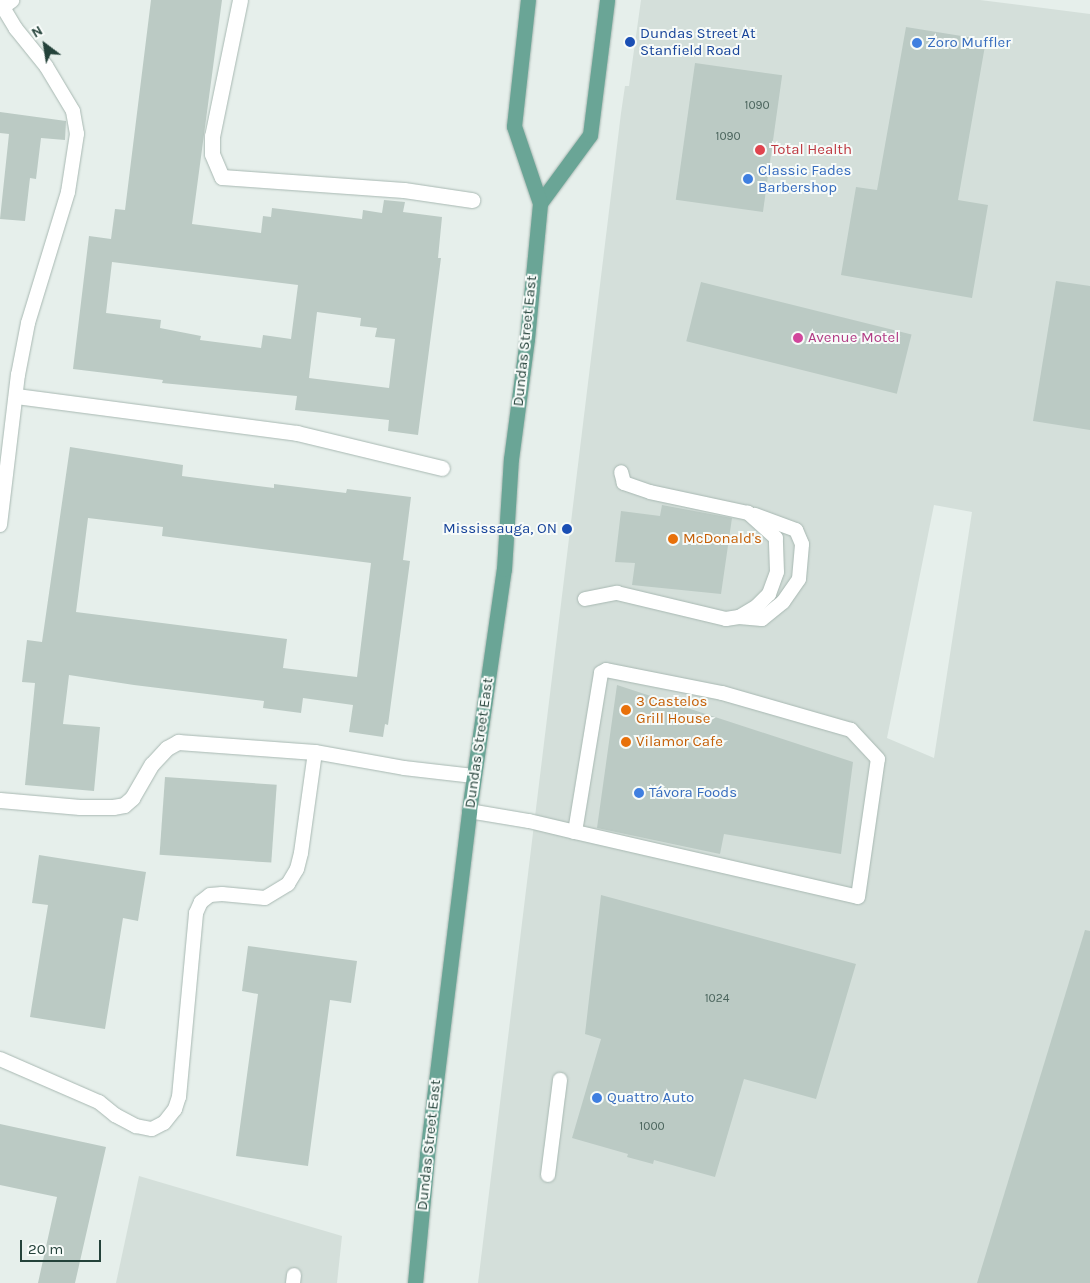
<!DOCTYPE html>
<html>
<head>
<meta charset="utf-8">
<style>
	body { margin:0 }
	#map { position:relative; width:1090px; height:1283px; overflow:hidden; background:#e6efeb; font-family:Karla,sans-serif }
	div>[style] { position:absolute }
	.built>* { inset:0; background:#d4dfda }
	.building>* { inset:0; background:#bbcac4; transform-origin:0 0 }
	.roads { filter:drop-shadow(0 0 1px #a8b8b2) drop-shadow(0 0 1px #a8b8b2) }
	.service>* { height:14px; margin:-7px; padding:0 7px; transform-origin:7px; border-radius:7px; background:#fff }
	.pedestrian>* { height:15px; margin:-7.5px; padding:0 7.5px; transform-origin:7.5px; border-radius:7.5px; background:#fff }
	.tertiary>* { height:15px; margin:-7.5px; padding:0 7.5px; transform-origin:7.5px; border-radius:7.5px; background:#fff }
	.primary>* { height:15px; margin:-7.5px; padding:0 7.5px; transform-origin:7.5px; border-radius:7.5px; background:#6aa596 }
	.dots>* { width:14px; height:14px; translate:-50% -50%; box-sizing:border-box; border:2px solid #f7fbf9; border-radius:50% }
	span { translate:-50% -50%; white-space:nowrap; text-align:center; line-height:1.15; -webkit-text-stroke:4px #f7fbf9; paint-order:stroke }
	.number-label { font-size:12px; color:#4a645c }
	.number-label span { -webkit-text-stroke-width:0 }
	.transit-label { font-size:15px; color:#164399 }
	.left { translate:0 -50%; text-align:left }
	.right { translate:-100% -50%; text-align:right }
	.shop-label { font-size:15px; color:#366cbe }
	.health-label { font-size:15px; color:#be3a42 }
	.hotel-label { font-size:15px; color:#b23c85 }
	.street-label { font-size:15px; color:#24423a }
	.food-label { font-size:15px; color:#c56008 }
	.north { position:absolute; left:20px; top:20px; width:50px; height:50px; -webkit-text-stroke:4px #f7fbf9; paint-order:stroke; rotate:329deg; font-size:14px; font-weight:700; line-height:20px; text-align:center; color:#24423a }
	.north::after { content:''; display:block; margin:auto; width:18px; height:22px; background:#24423a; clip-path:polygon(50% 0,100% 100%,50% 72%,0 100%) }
	.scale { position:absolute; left:20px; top:1240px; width:81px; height:22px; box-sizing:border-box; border:2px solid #24423a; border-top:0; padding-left:6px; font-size:15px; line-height:18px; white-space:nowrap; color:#24423a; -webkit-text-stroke:4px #f7fbf9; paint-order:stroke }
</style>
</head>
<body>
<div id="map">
	<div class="built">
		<div style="clip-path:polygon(evenodd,641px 0,980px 0,1090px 14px,1090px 1283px,478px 1283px,621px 113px,625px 86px,629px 86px,641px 0,934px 505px,972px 512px,934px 758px,887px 738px,934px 505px)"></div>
		<div style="clip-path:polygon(139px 1176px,342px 1236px,337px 1283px,116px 1283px)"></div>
	</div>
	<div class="building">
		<div style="clip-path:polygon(evenodd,151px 0,222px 0,192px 224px,261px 233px,263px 216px,271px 217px,272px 208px,362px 219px,363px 210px,382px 213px,384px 200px,405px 202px,403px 212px,442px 217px,438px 258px,441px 258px,418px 435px,388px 431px,389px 420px,295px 410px,297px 396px,162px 383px,163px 380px,73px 369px,89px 236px,111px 239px,115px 209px,125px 210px,151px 0,112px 262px,298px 285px,291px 339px,263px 335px,261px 348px,200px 340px,201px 336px,160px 328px,161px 320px,106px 313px,112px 262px,151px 0,317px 312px,361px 318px,360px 326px,377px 328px,375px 337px,395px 339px,389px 388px,309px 378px,317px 312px)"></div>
		<div style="clip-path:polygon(906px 27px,986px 40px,958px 200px,988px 205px,972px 298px,841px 275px,856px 187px,877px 190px)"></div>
		<div style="left:695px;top:63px;width:88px;height:138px;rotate:8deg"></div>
		<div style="clip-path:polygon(0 112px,66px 121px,65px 140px,41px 138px,36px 179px,30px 178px,25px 221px,0 219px,9px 134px,0 133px)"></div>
		<div style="clip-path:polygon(1056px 281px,1090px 286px,1090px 430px,1033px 421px)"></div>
		<div style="left:701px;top:282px;width:217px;height:61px;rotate:14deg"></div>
		<div style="clip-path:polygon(evenodd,70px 447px,183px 465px,182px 476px,274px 488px,274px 484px,346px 493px,347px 489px,411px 497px,403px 560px,410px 561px,388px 725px,385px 724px,383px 737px,349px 732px,353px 705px,303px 698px,301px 713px,263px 708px,264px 701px,134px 685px,69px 675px,63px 724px,100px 727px,94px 791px,25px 785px,35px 683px,22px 682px,27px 640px,42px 642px,70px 447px,88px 518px,163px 527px,162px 536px,371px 563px,357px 677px,283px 668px,287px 639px,76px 612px,88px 518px)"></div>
		<div style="clip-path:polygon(662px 505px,732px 518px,721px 594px,632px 585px,635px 563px,615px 562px,621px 511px,660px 516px)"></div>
		<div style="clip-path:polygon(617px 685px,853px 762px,841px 854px,724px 834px,720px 854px,597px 828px)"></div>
		<div style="left:165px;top:777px;width:112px;height:78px;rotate:4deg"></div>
		<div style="clip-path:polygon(39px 855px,146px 872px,138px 921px,123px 918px,105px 1029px,30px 1017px,48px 905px,32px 903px)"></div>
		<div style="clip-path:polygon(601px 895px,856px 964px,816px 1099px,744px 1079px,715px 1177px,654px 1160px,653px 1164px,627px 1157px,628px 1154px,572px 1138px,601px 1039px,585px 1034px)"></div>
		<div style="clip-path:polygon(1085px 930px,1090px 931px,1090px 1283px,977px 1283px)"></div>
		<div style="clip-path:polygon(248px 946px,357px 961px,351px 1003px,330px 1000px,308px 1166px,236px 1156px,258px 994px,242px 991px)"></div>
		<div style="clip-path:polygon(0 1124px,106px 1147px,75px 1283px,38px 1283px,57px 1197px,0 1185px)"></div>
	</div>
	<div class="roads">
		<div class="service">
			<div style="left:0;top:525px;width:151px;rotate:-83.2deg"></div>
			<div style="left:18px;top:375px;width:53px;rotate:-79.1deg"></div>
			<div style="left:28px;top:323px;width:137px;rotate:-73deg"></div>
			<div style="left:68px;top:192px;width:59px;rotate:-81.2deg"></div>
			<div style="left:77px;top:134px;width:23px;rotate:-100deg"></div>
			<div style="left:73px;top:111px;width:52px;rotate:-121deg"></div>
			<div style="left:46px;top:66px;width:48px;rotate:-129deg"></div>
			<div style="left:16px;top:29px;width:27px;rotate:-121deg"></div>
			<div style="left:2px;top:6px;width:6px;rotate:-99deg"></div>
			<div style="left:585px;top:599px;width:33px;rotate:-11deg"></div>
			<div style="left:617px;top:593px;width:112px;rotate:13.4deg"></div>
			<div style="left:726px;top:619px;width:13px;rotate:-9deg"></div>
			<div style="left:739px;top:617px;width:21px;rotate:-31deg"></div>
			<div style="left:757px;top:606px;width:17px;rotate:-45deg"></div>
			<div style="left:769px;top:594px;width:23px;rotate:-70deg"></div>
			<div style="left:777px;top:572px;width:34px;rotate:-92deg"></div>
			<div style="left:776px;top:538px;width:38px;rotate:-138deg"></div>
			<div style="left:748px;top:513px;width:100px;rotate:-167.9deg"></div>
			<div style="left:650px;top:492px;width:28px;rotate:-161deg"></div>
			<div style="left:624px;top:483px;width:11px;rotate:-105deg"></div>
			<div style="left:739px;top:617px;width:23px;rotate:5deg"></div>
			<div style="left:762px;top:619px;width:27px;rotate:-39deg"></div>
			<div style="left:783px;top:602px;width:28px;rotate:-55deg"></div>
			<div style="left:799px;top:579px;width:35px;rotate:-85deg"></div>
			<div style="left:802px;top:544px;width:15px;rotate:-113deg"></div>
			<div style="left:796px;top:530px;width:44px;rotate:-159.9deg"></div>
			<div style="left:469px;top:811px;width:61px;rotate:9.5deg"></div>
			<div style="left:529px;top:821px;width:47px;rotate:13.4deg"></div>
			<div style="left:575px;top:832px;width:290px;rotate:12.9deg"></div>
			<div style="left:858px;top:897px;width:139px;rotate:-81.8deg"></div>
			<div style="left:878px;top:759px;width:40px;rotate:-133deg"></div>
			<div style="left:851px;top:730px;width:134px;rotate:-164deg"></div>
			<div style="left:722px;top:693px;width:118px;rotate:-168.8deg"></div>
			<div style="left:606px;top:670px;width:6px;rotate:149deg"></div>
			<div style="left:601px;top:673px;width:161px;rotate:99.3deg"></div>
			<div style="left:0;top:1059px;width:108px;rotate:23.5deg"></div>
			<div style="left:99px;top:1102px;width:21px;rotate:39deg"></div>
			<div style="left:115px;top:1115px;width:24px;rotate:28deg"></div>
			<div style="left:136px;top:1126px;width:16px;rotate:11deg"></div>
			<div style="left:152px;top:1129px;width:13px;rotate:-27deg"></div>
			<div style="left:164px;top:1123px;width:18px;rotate:-52deg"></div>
			<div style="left:175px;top:1109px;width:13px;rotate:-72deg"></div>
			<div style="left:179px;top:1097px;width:185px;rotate:-84.7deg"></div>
			<div style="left:196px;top:913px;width:12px;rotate:-66deg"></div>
			<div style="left:201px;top:902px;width:11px;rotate:-38deg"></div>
			<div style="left:210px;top:895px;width:12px;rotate:-5deg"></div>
			<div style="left:222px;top:894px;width:43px;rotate:5.3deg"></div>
			<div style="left:265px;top:898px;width:27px;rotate:-31deg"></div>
			<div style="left:288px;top:884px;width:17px;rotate:-59deg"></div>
			<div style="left:297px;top:869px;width:16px;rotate:-76deg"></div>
			<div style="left:301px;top:853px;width:102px;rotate:-82.1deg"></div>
			<div style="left:315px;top:752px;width:90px;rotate:10.2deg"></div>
			<div style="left:404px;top:768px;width:70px;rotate:6.5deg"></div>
			<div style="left:548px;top:1175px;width:96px;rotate:-82.8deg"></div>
			<div style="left:293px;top:1283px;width:8px;rotate:-83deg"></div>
		</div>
		<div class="pedestrian">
			<div style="left:240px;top:0;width:139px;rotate:101.6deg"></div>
			<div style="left:212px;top:136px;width:18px;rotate:90deg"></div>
			<div style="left:212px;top:154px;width:25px;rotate:67deg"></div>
			<div style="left:222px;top:177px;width:182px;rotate:4.1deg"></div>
			<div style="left:404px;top:190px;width:69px;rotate:8.4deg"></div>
			<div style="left:16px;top:396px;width:283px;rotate:7.5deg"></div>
			<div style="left:297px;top:433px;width:149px;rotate:13.6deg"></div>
			<div style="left:0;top:800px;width:80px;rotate:5deg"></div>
			<div style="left:80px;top:807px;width:33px"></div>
			<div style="left:113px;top:807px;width:11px;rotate:-10deg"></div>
			<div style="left:124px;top:805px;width:11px;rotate:-41deg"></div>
			<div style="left:132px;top:798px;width:39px;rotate:-60deg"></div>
			<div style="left:152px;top:764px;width:22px;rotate:-47deg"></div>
			<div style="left:167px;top:748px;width:13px;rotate:-29deg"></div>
			<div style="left:178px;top:742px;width:137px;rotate:4.2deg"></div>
		</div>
		<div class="tertiary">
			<div style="left:0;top:8px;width:14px;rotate:-36deg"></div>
		</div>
		<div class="primary">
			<div style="left:540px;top:203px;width:84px;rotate:-53.7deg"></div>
			<div style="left:590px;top:135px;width:136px;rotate:-82.8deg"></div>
			<div style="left:415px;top:1283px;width:129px;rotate:-84.6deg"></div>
			<div style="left:427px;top:1155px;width:347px;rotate:-83deg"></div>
			<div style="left:469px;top:811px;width:245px;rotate:-81.8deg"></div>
			<div style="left:504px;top:569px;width:110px;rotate:-86.4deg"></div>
			<div style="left:511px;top:459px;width:121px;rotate:-82.4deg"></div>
			<div style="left:527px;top:339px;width:137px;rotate:-84.5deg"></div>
			<div style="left:540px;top:203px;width:81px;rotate:-108.7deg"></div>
			<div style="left:514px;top:126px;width:127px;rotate:-83.7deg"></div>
		</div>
	</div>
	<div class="dots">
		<div style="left:630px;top:42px;background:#1a4fb4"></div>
		<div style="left:917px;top:43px;background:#3f7fe0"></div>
		<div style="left:760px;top:150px;background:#e0444e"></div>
		<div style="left:748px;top:179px;background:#3f7fe0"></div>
		<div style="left:798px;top:338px;background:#d1479c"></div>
		<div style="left:567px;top:529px;background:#1a4fb4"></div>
		<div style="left:673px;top:539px;background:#e8710a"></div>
		<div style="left:626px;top:710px;background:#e8710a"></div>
		<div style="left:626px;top:742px;background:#e8710a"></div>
		<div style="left:639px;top:793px;background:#3f7fe0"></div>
		<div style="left:597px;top:1098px;background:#3f7fe0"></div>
	</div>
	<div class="number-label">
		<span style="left:757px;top:106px">1090</span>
		<span style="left:728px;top:137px">1090</span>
		<span style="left:717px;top:999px">1024</span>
		<span style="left:652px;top:1127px">1000</span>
	</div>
	<div class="transit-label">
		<span class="left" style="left:640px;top:42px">Dundas Street At<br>Stanfield Road</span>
		<span class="right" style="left:557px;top:529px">Mississauga, ON</span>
	</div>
	<div class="shop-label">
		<span class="left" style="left:927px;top:43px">Zoro Muffler</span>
		<span class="left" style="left:758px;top:179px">Classic Fades<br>Barbershop</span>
		<span class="left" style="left:649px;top:793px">Távora Foods</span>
		<span class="left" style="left:607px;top:1098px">Quattro Auto</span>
	</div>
	<div class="health-label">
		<span class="left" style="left:771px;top:150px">Total Health</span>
	</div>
	<div class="hotel-label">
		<span class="left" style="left:808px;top:338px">Avenue Motel</span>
	</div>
	<div class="street-label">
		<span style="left:525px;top:341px;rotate:-84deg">Dundas Street East</span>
		<span style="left:479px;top:743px;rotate:-82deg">Dundas Street East</span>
		<span style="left:429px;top:1145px;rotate:-84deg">Dundas Street East</span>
	</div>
	<div class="food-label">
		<span class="left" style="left:683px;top:539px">McDonald's</span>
		<span class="left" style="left:636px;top:710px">3 Castelos<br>Grill House</span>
		<span class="left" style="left:636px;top:742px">Vilamor Cafe</span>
	</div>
	<div class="north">N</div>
	<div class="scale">20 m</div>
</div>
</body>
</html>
